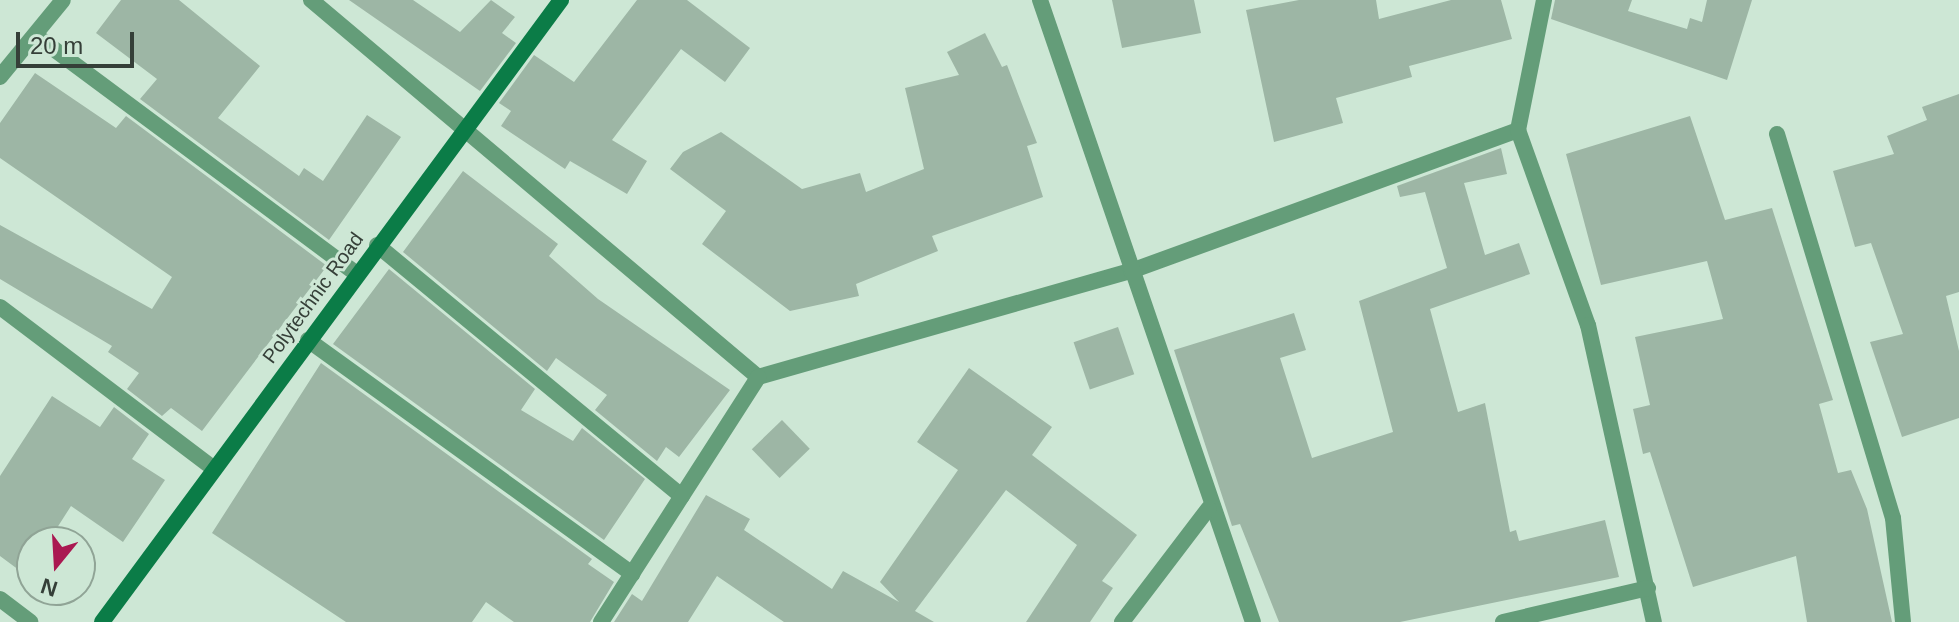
<!DOCTYPE html>
<html>
<head>
<meta charset="utf-8">
<style>
	body { margin:0 }
	#map { position:relative; width:1959px; height:622px; overflow:hidden; background:#cde7d5; font-family:Helvetica,sans-serif }
	div>[style] { position:absolute }
	.building>* { inset:0; background:#9db6a5; transform-origin:0 0 }
	.street>* { height:16px; margin:-8px; padding:0 8px; transform-origin:8px; border-radius:8px; background:#649d79 }
	.secondary>* { height:16px; margin:-8px; padding:0 8px; transform-origin:8px; border-radius:8px; background:#0b7c47 }
	span { translate:-50% -50%; white-space:nowrap; text-align:center; line-height:1.15; -webkit-text-stroke:6px #cde7d5; paint-order:stroke }
	.street-label { font-size:20px; color:#353f38 }
	.north { position:absolute; left:16px; top:526px; width:80px; height:80px; box-sizing:border-box; background:#cde7d5; border:2px solid #90a496; border-radius:50%; rotate:198deg; font-size:22px; font-weight:700; line-height:32px; text-align:center; color:#353f38 }
	.north::after { content:''; display:block; margin:auto; width:28px; height:36px; background:#aa1851; clip-path:polygon(50% 0,100% 100%,50% 72%,0 100%) }
	.scale { position:absolute; left:16px; top:32px; width:118px; height:36px; box-sizing:border-box; border:4px solid #353f38; border-top:0; padding-left:10px; font-size:24px; line-height:28px; white-space:nowrap; color:#353f38; -webkit-text-stroke:6px #cde7d5; paint-order:stroke }
</style>
</head>
<body>
<div id="map">
	<div class="building">
		<div style="clip-path:polygon(121px 0,179px 0,260px 66px,218px 118px,299px 176px,304px 168px,323px 181px,367px 115px,401px 137px,329px 240px,140px 99px,157px 79px,96px 33px)"></div>
		<div style="clip-path:polygon(349px 0,413px 0,460px 32px,491px 0,515px 17px,502px 33px,516px 43px,480px 91px)"></div>
		<div style="clip-path:polygon(637px 0,687px 0,750px 48px,725px 82px,681px 49px,612px 140px,647px 161px,627px 194px,570px 161px,565px 169px,501px 126px,511px 111px,499px 103px,534px 55px,574px 82px)"></div>
		<div style="clip-path:polygon(1112px 0,1194px 0,1201px 33px,1122px 48px)"></div>
		<div style="clip-path:polygon(1299px 0,1376px 0,1379px 19px,1451px 0,1501px 0,1512px 39px,1409px 66px,1412px 77px,1336px 98px,1343px 123px,1274px 142px,1246px 10px)"></div>
		<div style="clip-path:polygon(1555px 0,1632px 0,1628px 11px,1687px 29px,1690px 18px,1702px 22px,1707px 0,1752px 0,1727px 80px,1551px 19px)"></div>
		<div style="clip-path:polygon(985px 33px,1002px 67px,1007px 65px,1037px 143px,1027px 146px,1043px 197px,932px 236px,938px 251px,856px 284px,859px 296px,790px 311px,702px 244px,726px 211px,670px 169px,683px 152px,721px 132px,802px 189px,860px 173px,866px 192px,924px 169px,905px 88px,959px 75px,947px 52px)"></div>
		<div style="clip-path:polygon(35px 73px,116px 128px,126px 116px,327px 266px,202px 431px,171px 408px,162px 416px,127px 389px,139px 373px,108px 352px,112px 346px,0 279px,0 225px,152px 309px,172px 277px,0 158px,0 123px)"></div>
		<div style="clip-path:polygon(1959px 94px,1959px 292px,1946px 296px,1959px 351px,1959px 418px,1902px 437px,1870px 342px,1903px 334px,1871px 243px,1855px 247px,1833px 171px,1894px 154px,1887px 136px,1927px 120px,1922px 107px)"></div>
		<div style="clip-path:polygon(1690px 116px,1725px 220px,1772px 208px,1833px 400px,1819px 404px,1838px 473px,1851px 470px,1867px 509px,1892px 622px,1807px 622px,1796px 556px,1693px 587px,1650px 452px,1643px 454px,1633px 409px,1650px 405px,1635px 337px,1723px 319px,1707px 261px,1601px 285px,1566px 154px)"></div>
		<div style="clip-path:polygon(1501px 148px,1507px 174px,1464px 183px,1485px 255px,1519px 243px,1530px 274px,1430px 309px,1458px 412px,1485px 403px,1510px 532px,1516px 530px,1519px 541px,1605px 520px,1619px 577px,1400px 622px,1279px 622px,1240px 524px,1232px 526px,1174px 350px,1294px 313px,1306px 350px,1280px 358px,1312px 458px,1393px 432px,1359px 301px,1447px 268px,1425px 192px,1400px 197px,1397px 186px)"></div>
		<div style="clip-path:polygon(463px 171px,558px 244px,549px 256px,598px 299px,730px 390px,679px 457px,666px 447px,657px 461px,595px 410px,607px 395px,556px 358px,547px 371px,403px 252px)"></div>
		<div style="clip-path:polygon(389px 269px,535px 389px,521px 410px,573px 441px,582px 428px,645px 479px,604px 540px,333px 344px)"></div>
		<div style="left:1118px;top:327px;width:50px;height:47px;rotate:71deg"></div>
		<div style="clip-path:polygon(321px 363px,592px 559px,588px 564px,614px 582px,590px 622px,514px 622px,486px 602px,472px 622px,346px 622px,212px 533px)"></div>
		<div style="clip-path:polygon(969px 368px,1052px 427px,1032px 455px,1137px 535px,1102px 581px,1113px 588px,1090px 622px,1026px 622px,1077px 545px,1006px 490px,915px 611px,934px 622px,784px 622px,717px 576px,688px 622px,614px 622px,632px 594px,642px 601px,706px 495px,750px 519px,744px 530px,832px 589px,843px 571px,899px 602px,880px 582px,958px 470px,917px 442px)"></div>
		<div style="clip-path:polygon(52px 396px,100px 427px,114px 407px,149px 434px,132px 459px,165px 480px,123px 542px,71px 506px,48px 542px,32px 542px,27px 576px,0 556px,0 476px)"></div>
		<div style="left:782px;top:420px;width:40px;height:42px;rotate:46deg"></div>
	</div>
	<div class="street">
		<div style="left:311px;top:0;width:585px;rotate:40.14deg"></div>
		<div style="left:758px;top:377px;width:388px;rotate:-15.9deg"></div>
		<div style="left:1131px;top:271px;width:412px;rotate:-20deg"></div>
		<div style="left:1040px;top:0;width:657px;rotate:71.1deg"></div>
		<div style="left:1544px;top:0;width:133px;rotate:101.3deg"></div>
		<div style="left:1518px;top:130px;width:207px;rotate:70.3deg"></div>
		<div style="left:1588px;top:325px;width:304px;rotate:77.5deg"></div>
		<div style="left:35px;top:35px;width:400px;rotate:36.6deg"></div>
		<div style="left:0;top:77px;width:99px;rotate:-50.7deg"></div>
		<div style="left:1777px;top:134px;width:401px;rotate:73.2deg"></div>
		<div style="left:1893px;top:518px;width:104px;rotate:84.5deg"></div>
		<div style="left:377px;top:245px;width:395px;rotate:39.5deg"></div>
		<div style="left:0;top:307px;width:268px;rotate:37.1deg"></div>
		<div style="left:308px;top:340px;width:400px;rotate:35.8deg"></div>
		<div style="left:0;top:599px;width:38px;rotate:37deg"></div>
		<div style="left:601px;top:622px;width:291px;rotate:-57.3deg"></div>
		<div style="left:1122px;top:622px;width:143px;rotate:-52.7deg"></div>
		<div style="left:1503px;top:622px;width:149px;rotate:-13.2deg"></div>
	</div>
	<div class="secondary">
		<div style="left:102px;top:622px;width:773px;rotate:-53.57deg"></div>
	</div>
	<div class="street-label">
		<span style="left:313px;top:298px;rotate:-54deg">Polytechnic Road</span>
	</div>
	<div class="north">N</div>
	<div class="scale">20 m</div>
</div>
</body>
</html>
